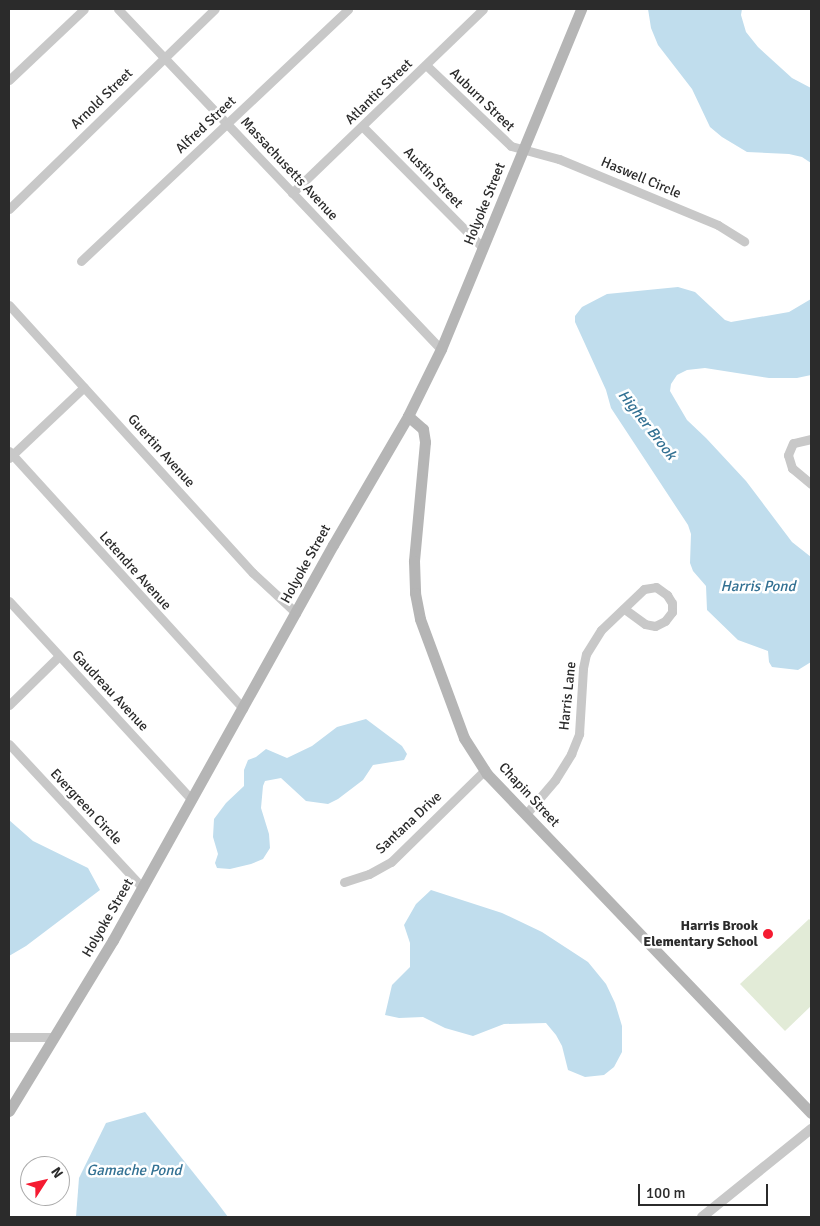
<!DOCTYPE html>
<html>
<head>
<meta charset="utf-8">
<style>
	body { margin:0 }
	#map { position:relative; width:820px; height:1226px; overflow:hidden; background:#fff; font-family:Signika,sans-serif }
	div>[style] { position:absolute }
	.green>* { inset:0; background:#e2ebd7 }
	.water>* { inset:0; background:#c0dded }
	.minor>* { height:9px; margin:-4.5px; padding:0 4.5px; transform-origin:4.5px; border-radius:4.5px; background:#c8c8c8 }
	.tertiary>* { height:10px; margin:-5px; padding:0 5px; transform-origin:5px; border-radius:5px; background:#c8c8c8 }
	.secondary>* { height:11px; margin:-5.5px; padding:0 5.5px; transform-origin:5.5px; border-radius:5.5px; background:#b5b5b5 }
	.dots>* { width:14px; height:14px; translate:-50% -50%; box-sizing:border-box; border:2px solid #fff; border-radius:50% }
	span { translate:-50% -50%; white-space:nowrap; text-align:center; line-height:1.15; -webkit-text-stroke:5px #fff; paint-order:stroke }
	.street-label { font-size:14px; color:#2b2b2b }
	.poi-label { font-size:14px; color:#2b2b2b; font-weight:700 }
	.right { translate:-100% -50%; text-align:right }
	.water-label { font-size:15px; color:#337193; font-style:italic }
	.frame { position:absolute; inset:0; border:10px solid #2b2b2b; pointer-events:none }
	.north { position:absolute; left:20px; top:1156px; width:50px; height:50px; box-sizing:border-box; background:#fff; border:1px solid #aaa; border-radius:50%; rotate:55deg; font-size:14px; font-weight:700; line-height:20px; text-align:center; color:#2b2b2b }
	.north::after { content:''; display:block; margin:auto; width:18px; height:22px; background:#f51b31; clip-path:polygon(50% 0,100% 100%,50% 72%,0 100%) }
	.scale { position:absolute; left:638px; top:1184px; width:130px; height:22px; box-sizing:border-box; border:2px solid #2b2b2b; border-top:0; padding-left:6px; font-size:15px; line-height:18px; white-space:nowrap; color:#2b2b2b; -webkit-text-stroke:4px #fff; paint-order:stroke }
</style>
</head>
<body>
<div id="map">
	<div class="green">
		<div style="clip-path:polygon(809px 919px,811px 921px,811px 1006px,785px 1031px,740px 984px)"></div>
	</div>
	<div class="water">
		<div style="clip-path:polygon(648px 9px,742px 9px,741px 15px,746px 32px,758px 47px,792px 78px,811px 88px,811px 163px,802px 157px,789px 154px,747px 152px,722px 137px,710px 127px,692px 89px,658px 45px,651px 28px)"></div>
		<div style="clip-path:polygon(678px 287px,695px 292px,725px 320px,731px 322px,789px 312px,811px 299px,811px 375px,797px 378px,769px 378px,705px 368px,687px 370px,677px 375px,671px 384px,670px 391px,687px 420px,706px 438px,746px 481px,792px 542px,811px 557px,811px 662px,798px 670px,772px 667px,769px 662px,768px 651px,738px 640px,707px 610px,706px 586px,693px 571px,690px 563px,691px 534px,688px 525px,611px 408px,606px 390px,575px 322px,575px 316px,582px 307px,607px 294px)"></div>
		<div style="clip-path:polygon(366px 719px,402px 746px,407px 754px,404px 760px,373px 765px,363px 780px,338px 799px,328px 804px,306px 801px,281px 778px,265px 781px,263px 786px,261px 808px,269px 834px,270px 848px,263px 859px,251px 864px,230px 869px,217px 868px,215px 863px,218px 854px,213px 837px,214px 819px,226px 803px,244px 786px,244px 770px,248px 760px,256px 757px,266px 749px,287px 758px,312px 746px,337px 727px)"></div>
		<div style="clip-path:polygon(9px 820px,33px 841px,88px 868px,100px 890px,26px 946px,9px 956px)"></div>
		<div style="clip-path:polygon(431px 890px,502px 913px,542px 932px,588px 962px,606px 984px,615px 1003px,622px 1026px,622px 1052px,614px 1067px,604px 1075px,585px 1077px,568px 1070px,562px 1046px,556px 1035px,546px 1023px,504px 1024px,473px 1036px,445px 1028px,423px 1017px,399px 1018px,385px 1015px,392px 985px,410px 967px,410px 943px,404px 925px,416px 904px)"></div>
		<div style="clip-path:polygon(145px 1112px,216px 1201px,228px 1217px,76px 1217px,79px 1178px,106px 1123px)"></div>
	</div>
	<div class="minor">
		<div style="left:118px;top:9px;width:469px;rotate:46.5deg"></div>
		<div style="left:426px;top:65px;width:117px;rotate:43.6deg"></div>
		<div style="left:511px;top:146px;width:50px;rotate:15.2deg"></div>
		<div style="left:559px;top:159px;width:172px;rotate:22.5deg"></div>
		<div style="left:718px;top:225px;width:31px;rotate:32deg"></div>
		<div style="left:9px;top:80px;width:103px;rotate:-43.4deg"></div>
		<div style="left:363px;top:127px;width:170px;rotate:45.2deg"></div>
		<div style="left:292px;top:193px;width:265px;rotate:-43.9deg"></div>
		<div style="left:9px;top:209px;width:287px;rotate:-44.2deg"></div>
		<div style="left:81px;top:261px;width:367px;rotate:-43.3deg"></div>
		<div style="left:9px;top:305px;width:362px;rotate:47.7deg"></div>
		<div style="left:253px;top:573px;width:59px;rotate:42.9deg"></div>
		<div style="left:811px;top:439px;width:18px;rotate:167deg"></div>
		<div style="left:793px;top:443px;width:13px;rotate:113deg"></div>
		<div style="left:788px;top:455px;width:14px;rotate:73deg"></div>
		<div style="left:792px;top:468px;width:25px;rotate:40deg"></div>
		<div style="left:9px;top:451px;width:348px;rotate:47.7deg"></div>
		<div style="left:9px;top:458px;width:103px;rotate:-43.4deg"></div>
		<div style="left:9px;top:601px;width:270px;rotate:47.4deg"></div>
		<div style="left:9px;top:705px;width:70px;rotate:-44.4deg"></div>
		<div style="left:9px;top:744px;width:197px;rotate:47.1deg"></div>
		<div style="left:526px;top:814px;width:45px;rotate:-49.5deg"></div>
		<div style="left:555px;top:780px;width:31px;rotate:-58deg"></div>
		<div style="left:571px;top:754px;width:22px;rotate:-68deg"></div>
		<div style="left:579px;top:734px;width:66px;rotate:-86.5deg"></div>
		<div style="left:583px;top:668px;width:14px;rotate:-78deg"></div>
		<div style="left:586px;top:654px;width:28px;rotate:-58deg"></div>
		<div style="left:601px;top:630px;width:59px;rotate:-43.6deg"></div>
		<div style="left:644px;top:589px;width:12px;rotate:-9deg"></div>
		<div style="left:656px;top:587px;width:14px;rotate:36deg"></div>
		<div style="left:667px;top:595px;width:9px;rotate:58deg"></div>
		<div style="left:672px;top:603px;width:9px;rotate:90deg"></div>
		<div style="left:672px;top:612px;width:11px;rotate:128deg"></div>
		<div style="left:665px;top:621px;width:11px;rotate:153deg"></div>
		<div style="left:655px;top:626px;width:10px;rotate:-169deg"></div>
		<div style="left:645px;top:624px;width:26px;rotate:-144deg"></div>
		<div style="left:344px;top:882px;width:26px;rotate:-18deg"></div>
		<div style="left:369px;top:874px;width:25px;rotate:-29deg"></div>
		<div style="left:391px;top:862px;width:132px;rotate:-44.4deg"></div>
		<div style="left:9px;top:1037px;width:45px"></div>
	</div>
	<div class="tertiary">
		<div style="left:702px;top:1217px;width:140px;rotate:-38.9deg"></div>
	</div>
	<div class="secondary">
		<div style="left:408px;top:416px;width:20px;rotate:41deg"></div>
		<div style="left:423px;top:429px;width:13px;rotate:81deg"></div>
		<div style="left:425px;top:442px;width:120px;rotate:95.3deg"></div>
		<div style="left:414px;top:561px;width:32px;rotate:88deg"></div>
		<div style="left:415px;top:593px;width:26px;rotate:79deg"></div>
		<div style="left:420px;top:619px;width:127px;rotate:69.7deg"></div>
		<div style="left:464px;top:738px;width:43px;rotate:57.4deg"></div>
		<div style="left:487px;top:774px;width:469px;rotate:46.3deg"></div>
		<div style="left:9px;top:1111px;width:200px;rotate:-58.7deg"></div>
		<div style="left:113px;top:940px;width:452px;rotate:-60.9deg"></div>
		<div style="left:333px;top:545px;width:149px;rotate:-59.8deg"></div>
		<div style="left:408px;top:416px;width:75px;rotate:-63.8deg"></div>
		<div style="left:441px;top:349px;width:368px;rotate:-67.6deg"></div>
	</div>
	<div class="dots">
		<div style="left:768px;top:934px;background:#f51b31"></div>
	</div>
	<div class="street-label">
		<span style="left:379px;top:92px;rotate:-44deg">Atlantic Street</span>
		<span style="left:102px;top:99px;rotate:-44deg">Arnold Street</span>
		<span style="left:482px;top:100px;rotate:44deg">Auburn Street</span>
		<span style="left:206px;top:125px;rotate:-43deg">Alfred Street</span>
		<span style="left:289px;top:169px;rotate:47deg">Massachusetts Avenue</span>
		<span style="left:433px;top:178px;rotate:46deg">Austin Street</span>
		<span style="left:641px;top:178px;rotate:23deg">Haswell Circle</span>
		<span style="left:485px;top:204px;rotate:-68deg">Holyoke Street</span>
		<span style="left:161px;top:451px;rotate:48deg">Guertin Avenue</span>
		<span style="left:306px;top:564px;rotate:-61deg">Holyoke Street</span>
		<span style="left:135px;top:571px;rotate:48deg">Letendre Avenue</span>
		<span style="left:110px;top:691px;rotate:47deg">Gaudreau Avenue</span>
		<span style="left:568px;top:696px;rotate:-84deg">Harris Lane</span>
		<span style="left:529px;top:795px;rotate:47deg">Chapin Street</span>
		<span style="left:86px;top:807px;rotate:47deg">Evergreen Circle</span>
		<span style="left:409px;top:823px;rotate:-43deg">Santana Drive</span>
		<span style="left:108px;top:918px;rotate:-60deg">Holyoke Street</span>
	</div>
	<div class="poi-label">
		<span class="right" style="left:758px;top:934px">Harris Brook<br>Elementary School</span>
	</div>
	<div class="water-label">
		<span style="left:647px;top:425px;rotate:52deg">Higher Brook</span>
		<span style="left:758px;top:587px">Harris Pond</span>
		<span style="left:134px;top:1171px">Gamache Pond</span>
	</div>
	<div class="frame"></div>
	<div class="north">N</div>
	<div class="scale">100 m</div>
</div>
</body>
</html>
